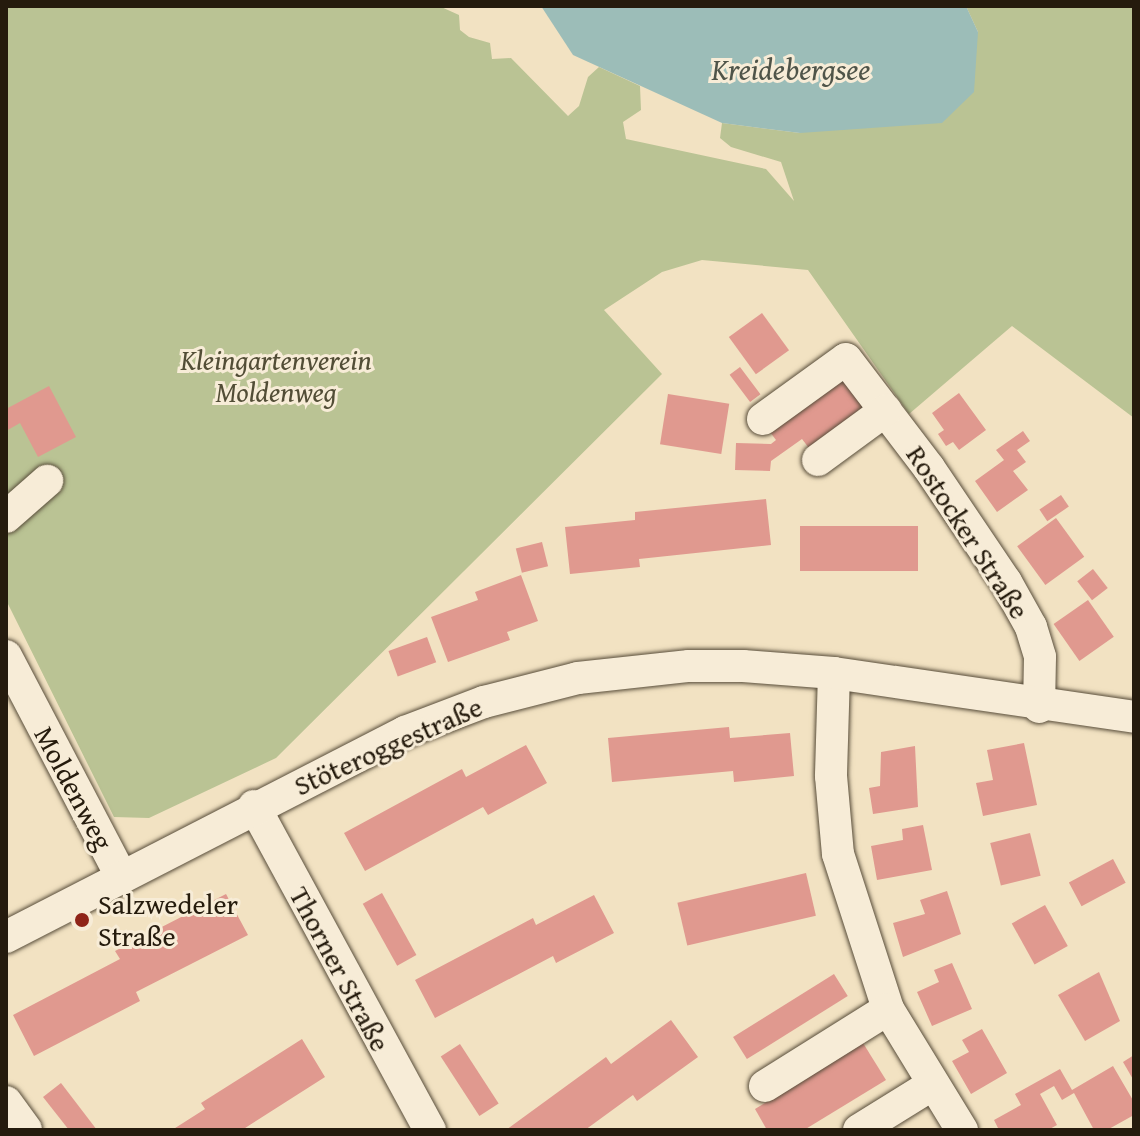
<!DOCTYPE html>
<html>
<head>
<meta charset="utf-8">
<style>
	body { margin:0 }
	#map { position:relative; width:1140px; height:1136px; overflow:hidden; background:#f2e2c2; font-family:"Gentium Book Plus",serif }
	div>[style] { position:absolute }
	.green>* { inset:0; background:#bac394 }
	.water>* { inset:0; background:#9cbdb8 }
	.building>* { inset:0; background:#e0998f; transform-origin:0 0 }
	.roads { filter:drop-shadow(0 0 2px #584d3a) drop-shadow(0 0 2px #584d3a) }
	.minor>* { height:32px; margin:-16px; padding:0 16px; transform-origin:16px; border-radius:16px; background:#f7ecd7 }
	.dots>* { width:22px; height:22px; translate:-50% -50%; box-sizing:border-box; border:4px solid #f7ecd7; border-radius:50% }
	span { translate:-50% -50%; white-space:nowrap; text-align:center; line-height:1.15; -webkit-text-stroke:6px #f7ecd7; paint-order:stroke }
	.park-label { font-size:28px; color:#524d36; font-style:italic }
	.street-label { font-size:28px; color:#251b0d }
	.poi-label { font-size:28px; color:#251b0d }
	.left { translate:0 -50%; text-align:left }
	.water-label { font-size:30px; color:#4f5449; font-style:italic }
	.frame { position:absolute; inset:0; border:8px solid #251b0d; pointer-events:none }
</style>
</head>
<body>
<div id="map">
	<div class="green">
		<div style="clip-path:polygon(6px 6px,439px 6px,459px 15px,460px 30px,469px 37px,490px 43px,492px 59px,511px 58px,568px 116px,579px 106px,588px 77px,599px 67px,640px 86px,641px 110px,623px 122px,626px 139px,766px 169px,794px 201px,781px 162px,731px 147px,720px 138px,722px 123px,800px 133px,978px 32px,966px 6px,1134px 6px,1134px 418px,1012px 326px,909px 414px,808px 270px,702px 260px,662px 272px,604px 310px,662px 374px,276px 758px,149px 818px,114px 817px,6px 600px)"></div>
	</div>
	<div class="water">
		<div style="clip-path:polygon(541px 6px,966px 6px,978px 32px,974px 92px,942px 123px,800px 133px,722px 123px,573px 55px)"></div>
	</div>
	<div class="building">
		<div style="left:762px;top:313px;width:46px;height:41px;rotate:54deg"></div>
		<div style="left:740px;top:367px;width:34px;height:13px;rotate:53deg"></div>
		<div style="clip-path:polygon(845px 377px,872px 414px,815px 456px,802px 439px,771px 461px,770px 471px,735px 470px,736px 443px,771px 444px,776px 440px,770px 432px)"></div>
		<div style="clip-path:polygon(49px 386px,76px 437px,38px 457px,20px 423px,6px 431px,6px 409px)"></div>
		<div style="clip-path:polygon(959px 393px,986px 430px,959px 450px,953px 442px,946px 446px,938px 434px,944px 430px,932px 413px)"></div>
		<div style="left:668px;top:394px;width:62px;height:51px;rotate:9deg"></div>
		<div style="clip-path:polygon(1023px 431px,1030px 441px,1017px 450px,1026px 462px,1013px 471px,1028px 490px,997px 512px,975px 481px,1004px 460px,996px 450px)"></div>
		<div style="left:1061px;top:495px;width:14px;height:26px;rotate:56deg"></div>
		<div style="clip-path:polygon(766px 499px,771px 545px,639px 559px,640px 567px,570px 574px,565px 527px,635px 520px,635px 512px)"></div>
		<div style="left:1056px;top:518px;width:48px;height:48px;rotate:54deg"></div>
		<div style="left:800px;top:526px;width:118px;height:45px"></div>
		<div style="left:542px;top:542px;width:25px;height:27px;rotate:76deg"></div>
		<div style="left:1093px;top:569px;width:24px;height:20px;rotate:52deg"></div>
		<div style="clip-path:polygon(521px 575px,538px 621px,507px 632px,510px 640px,448px 662px,431px 617px,478px 600px,475px 592px)"></div>
		<div style="left:1088px;top:600px;width:45px;height:42px;rotate:55deg"></div>
		<div style="left:427px;top:637px;width:27px;height:41px;rotate:70deg"></div>
		<div style="clip-path:polygon(729px 727px,730px 738px,790px 733px,794px 776px,734px 782px,733px 771px,612px 782px,608px 738px)"></div>
		<div style="clip-path:polygon(1024px 743px,1037px 805px,983px 816px,976px 783px,993px 780px,987px 750px)"></div>
		<div style="clip-path:polygon(526px 745px,547px 783px,488px 815px,483px 807px,365px 871px,344px 833px,462px 769px,466px 777px)"></div>
		<div style="clip-path:polygon(915px 746px,918px 807px,873px 814px,869px 788px,880px 786px,881px 752px)"></div>
		<div style="clip-path:polygon(923px 825px,932px 870px,877px 880px,871px 846px,903px 840px,902px 829px)"></div>
		<div style="left:1030px;top:833px;width:44px;height:41px;rotate:76deg"></div>
		<div style="left:1113px;top:859px;width:27px;height:50px;rotate:62deg"></div>
		<div style="left:806px;top:873px;width:44px;height:132px;rotate:77deg"></div>
		<div style="clip-path:polygon(947px 891px,961px 934px,903px 957px,893px 923px,925px 914px,920px 900px)"></div>
		<div style="left:382px;top:893px;width:71px;height:22px;rotate:61deg"></div>
		<div style="clip-path:polygon(226px 894px,248px 935px,136px 992px,140px 1001px,34px 1056px,13px 1015px,120px 959px,115px 951px)"></div>
		<div style="clip-path:polygon(594px 895px,614px 933px,556px 963px,553px 956px,435px 1018px,415px 980px,533px 918px,536px 925px)"></div>
		<div style="left:1045px;top:905px;width:47px;height:38px;rotate:61deg"></div>
		<div style="clip-path:polygon(952px 963px,972px 1009px,932px 1026px,917px 992px,939px 982px,934px 970px)"></div>
		<div style="clip-path:polygon(1099px 972px,1120px 1021px,1085px 1041px,1058px 995px)"></div>
		<div style="left:834px;top:974px;width:26px;height:119px;rotate:58deg"></div>
		<div style="clip-path:polygon(671px 1020px,698px 1057px,637px 1101px,633px 1095px,585px 1130px,506px 1130px,606px 1057px,611px 1064px)"></div>
		<div style="clip-path:polygon(982px 1029px,1007px 1073px,971px 1094px,952px 1061px,969px 1052px,962px 1040px)"></div>
		<div style="clip-path:polygon(302px 1039px,325px 1077px,242px 1130px,172px 1130px,205px 1109px,201px 1103px)"></div>
		<div style="clip-path:polygon(863px 1043px,886px 1080px,804px 1130px,767px 1130px,755px 1109px)"></div>
		<div style="left:460px;top:1044px;width:71px;height:23px;rotate:57deg"></div>
		<div style="clip-path:polygon(1134px 1055px,1134px 1081px,1123px 1062px)"></div>
		<div style="clip-path:polygon(1113px 1066px,1134px 1102px,1134px 1115px,1107px 1130px,1094px 1130px,1074px 1093px,1062px 1100px,1054px 1086px,1040px 1094px,1057px 1125px,1048px 1130px,999px 1130px,994px 1120px,1021px 1105px,1015px 1094px,1060px 1069px,1072px 1090px)"></div>
		<div style="clip-path:polygon(61px 1083px,97px 1130px,69px 1130px,43px 1097px)"></div>
	</div>
	<div class="roads">
		<div class="minor">
			<div style="left:763px;top:419px;width:102px;rotate:-35.9deg"></div>
			<div style="left:846px;top:359px;width:137px;rotate:52.7deg"></div>
			<div style="left:929px;top:468px;width:138px;rotate:56deg"></div>
			<div style="left:1006px;top:582px;width:51px;rotate:60.9deg"></div>
			<div style="left:1031px;top:627px;width:31px;rotate:73deg"></div>
			<div style="left:1040px;top:657px;width:50px;rotate:91.1deg"></div>
			<div style="left:818px;top:460px;width:84px;rotate:-36.3deg"></div>
			<div style="left:6px;top:517px;width:55px;rotate:-41.3deg"></div>
			<div style="left:6px;top:656px;width:248px;rotate:62.4deg"></div>
			<div style="left:834px;top:673px;width:103px;rotate:91.7deg"></div>
			<div style="left:831px;top:776px;width:78px;rotate:84.9deg"></div>
			<div style="left:838px;top:854px;width:163px;rotate:72.1deg"></div>
			<div style="left:888px;top:1009px;width:142px;rotate:58.6deg"></div>
			<div style="left:254px;top:806px;width:369px;rotate:61.5deg"></div>
			<div style="left:6px;top:937px;width:449px;rotate:-27.2deg"></div>
			<div style="left:405px;top:732px;width:85px;rotate:-20.8deg"></div>
			<div style="left:484px;top:702px;width:97px;rotate:-14.3deg"></div>
			<div style="left:578px;top:678px;width:112px;rotate:-6.2deg"></div>
			<div style="left:689px;top:666px;width:54px"></div>
			<div style="left:743px;top:666px;width:91px;rotate:4.4deg"></div>
			<div style="left:834px;top:673px;width:303px;rotate:8.3deg"></div>
			<div style="left:765px;top:1086px;width:145px;rotate:-32deg"></div>
			<div style="left:6px;top:1102px;width:34px;rotate:54deg"></div>
			<div style="left:859px;top:1130px;width:84px;rotate:-31.8deg"></div>
		</div>
	</div>
	<div class="dots">
		<div style="left:82px;top:920px;background:#8f2418"></div>
	</div>
	<div class="park-label">
		<span style="left:276px;top:376px">Kleingartenverein<br>Moldenweg</span>
	</div>
	<div class="street-label">
		<span style="left:968px;top:532px;rotate:57deg">Rostocker Straße</span>
		<span style="left:388px;top:746px;rotate:-24deg">Stöteroggestraße</span>
		<span style="left:74px;top:788px;rotate:62deg">Moldenweg</span>
		<span style="left:340px;top:969px;rotate:62deg">Thorner Straße</span>
	</div>
	<div class="poi-label">
		<span class="left" style="left:98px;top:920px">Salzwedeler<br>Straße</span>
	</div>
	<div class="water-label">
		<span style="left:791px;top:69px">Kreidebergsee</span>
	</div>
	<div class="frame"></div>
</div>
</body>
</html>
